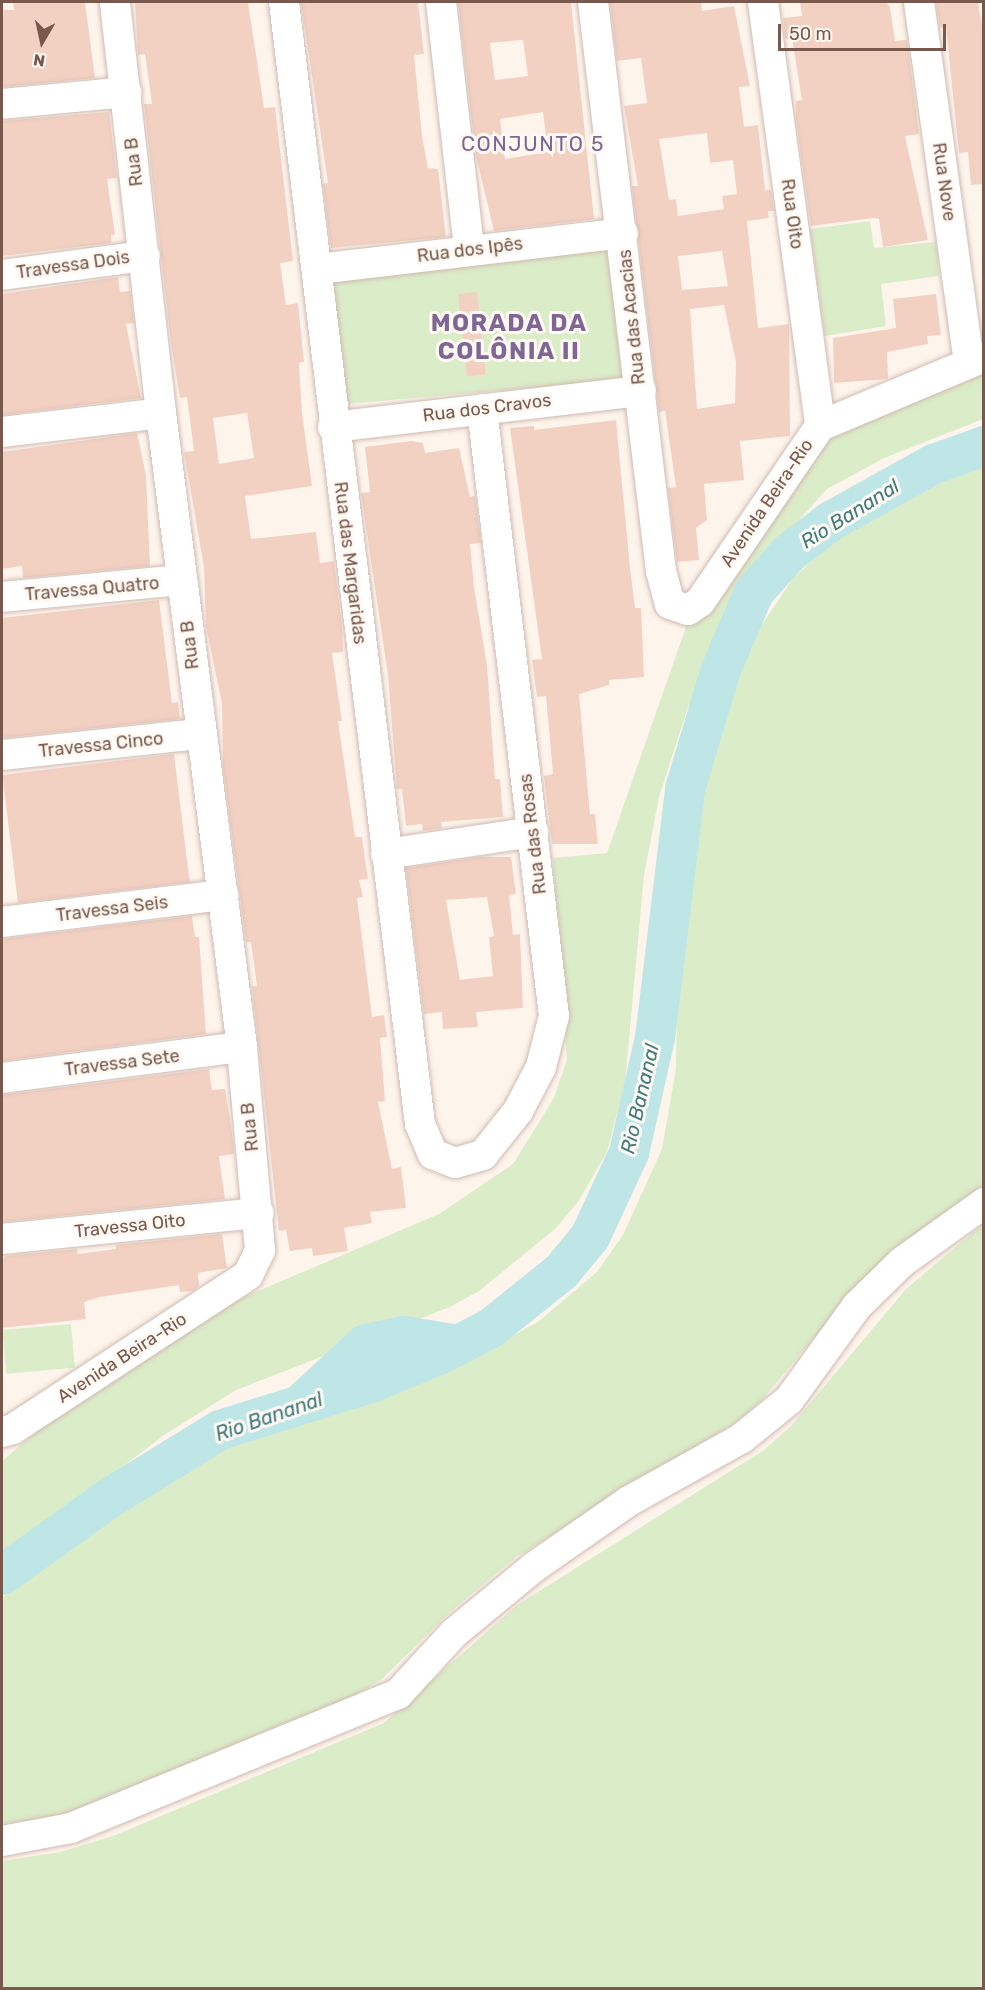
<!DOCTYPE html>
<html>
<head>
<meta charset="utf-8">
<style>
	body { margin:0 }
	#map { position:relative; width:985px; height:1990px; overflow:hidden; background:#fdf4ec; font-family:Rubik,sans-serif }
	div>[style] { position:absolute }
	.green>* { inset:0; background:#dbecc9; transform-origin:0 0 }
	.river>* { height:40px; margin:-20px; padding:0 20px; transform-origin:20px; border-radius:20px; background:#bfe6e7 }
	.building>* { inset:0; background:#f2d1c3; transform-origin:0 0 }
	.roads { filter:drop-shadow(0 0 2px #d0bab0) drop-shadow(0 0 2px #d0bab0) }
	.minor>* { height:30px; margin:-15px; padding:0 15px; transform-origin:15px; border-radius:15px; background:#fff }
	span { translate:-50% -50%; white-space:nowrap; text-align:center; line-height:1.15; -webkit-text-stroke:6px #fff9f3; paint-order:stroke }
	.street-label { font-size:18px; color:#79584d }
	.water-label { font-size:20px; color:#407b7e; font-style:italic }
	.quarter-label { font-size:21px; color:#7f6694; letter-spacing:1.5px }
	.district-label { font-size:24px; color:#7f6694; font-weight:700; letter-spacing:1.5px }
	.frame { position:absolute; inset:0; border:3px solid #79584d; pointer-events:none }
	.north { position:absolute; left:12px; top:12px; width:60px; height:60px; -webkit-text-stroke:4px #fff9f3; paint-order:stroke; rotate:189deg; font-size:16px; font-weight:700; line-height:24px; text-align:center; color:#79584d }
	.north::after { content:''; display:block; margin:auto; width:21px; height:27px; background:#79584d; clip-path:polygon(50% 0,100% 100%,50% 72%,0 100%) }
	.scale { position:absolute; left:778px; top:24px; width:168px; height:27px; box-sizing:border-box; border:3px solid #79584d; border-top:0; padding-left:8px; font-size:18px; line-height:21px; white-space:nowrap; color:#79584d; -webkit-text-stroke:4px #fff9f3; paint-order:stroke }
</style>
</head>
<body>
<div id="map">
	<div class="green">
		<div style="clip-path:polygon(870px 221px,874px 248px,936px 242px,939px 276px,881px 284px,886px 326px,825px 336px,810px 229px)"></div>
		<div style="left:613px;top:240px;width:140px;height:286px;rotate:85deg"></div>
		<div style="clip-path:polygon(983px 373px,983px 419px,884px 458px,827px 489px,773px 549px,724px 628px,687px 710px,659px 797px,644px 875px,625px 1083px,607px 1152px,578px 1202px,555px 1229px,479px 1291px,450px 1307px,236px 1390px,164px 1435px,2px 1559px,2px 1461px,47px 1423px,209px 1312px,439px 1214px,513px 1164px,554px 1098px,567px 1059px,553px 858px,607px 853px,687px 624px,819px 442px)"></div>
		<div style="clip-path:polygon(983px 459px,983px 1186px,901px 1246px,860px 1283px,761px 1401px,736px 1422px,516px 1557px,450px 1612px,383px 1678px,349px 1700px,109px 1801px,39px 1820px,2px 1823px,2px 1598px,119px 1507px,183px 1466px,234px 1440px,359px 1403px,475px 1356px,538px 1322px,597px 1272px,623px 1235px,662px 1149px,676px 1069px,678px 921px,710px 749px,744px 652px,793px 578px,829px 545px,918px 486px)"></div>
		<div style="clip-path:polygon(983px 1224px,983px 1988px,2px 1988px,2px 1861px,61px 1852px,113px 1836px,384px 1723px,517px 1605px,764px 1450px,791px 1426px,906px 1289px)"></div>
		<div style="left:71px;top:1324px;width:44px;height:69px;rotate:85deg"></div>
	</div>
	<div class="river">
		<div style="left:305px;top:1400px;width:83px;rotate:-42.6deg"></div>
		<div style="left:366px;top:1344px;width:39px;rotate:-12deg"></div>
		<div style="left:404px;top:1336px;width:55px;rotate:9.5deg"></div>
		<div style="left:2px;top:1575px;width:130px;rotate:-35.6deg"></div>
		<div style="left:108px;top:1499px;width:132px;rotate:-31.6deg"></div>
		<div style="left:220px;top:1430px;width:158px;rotate:-17.3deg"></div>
		<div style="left:371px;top:1383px;width:78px;rotate:-22.6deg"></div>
		<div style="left:443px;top:1353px;width:54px;rotate:-27.5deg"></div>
		<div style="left:491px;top:1328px;width:90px;rotate:-38.7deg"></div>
		<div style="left:561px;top:1272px;width:45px;rotate:-50.4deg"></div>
		<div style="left:590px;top:1237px;width:93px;rotate:-65.1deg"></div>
		<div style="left:629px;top:1153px;width:118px;rotate:-77.3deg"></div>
		<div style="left:655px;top:1038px;width:251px;rotate:-83.1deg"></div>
		<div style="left:685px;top:789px;width:122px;rotate:-73.3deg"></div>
		<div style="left:720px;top:672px;width:87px;rotate:-67deg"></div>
		<div style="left:754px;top:592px;width:52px;rotate:-48.1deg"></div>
		<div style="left:789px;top:553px;width:53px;rotate:-37.3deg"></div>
		<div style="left:831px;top:521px;width:118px;rotate:-29deg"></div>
		<div style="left:934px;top:464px;width:53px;rotate:-19.8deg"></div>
	</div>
	<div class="building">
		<div style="clip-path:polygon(13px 2px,85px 2px,95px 78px,2px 87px,2px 10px,14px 10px)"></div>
		<div style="clip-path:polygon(evenodd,135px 2px,248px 2px,264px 108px,275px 107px,293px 261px,280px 263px,286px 305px,298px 303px,304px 362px,299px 363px,302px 413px,312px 486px,245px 496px,251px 539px,316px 532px,320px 563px,334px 561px,342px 627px,343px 652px,332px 653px,342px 721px,338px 721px,355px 837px,362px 837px,368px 879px,359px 880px,363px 897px,357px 898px,372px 1017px,384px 1015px,387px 1037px,380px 1038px,385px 1101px,378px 1102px,392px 1169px,401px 1167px,406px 1208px,370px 1212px,372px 1223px,344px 1228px,348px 1251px,313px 1256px,312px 1248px,290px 1251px,286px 1230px,279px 1231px,252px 986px,257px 986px,251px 942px,246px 942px,223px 765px,222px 704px,206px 626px,204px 567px,184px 452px,194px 451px,187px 397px,180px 398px,171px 343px,144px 104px,152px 104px,145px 54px,138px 55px,135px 2px,247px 413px,254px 458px,219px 464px,213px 418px,247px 413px)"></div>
		<div style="clip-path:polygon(301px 2px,418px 2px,424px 54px,414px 55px,422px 136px,428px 168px,438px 169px,446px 237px,331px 248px,323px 184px,328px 183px)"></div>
		<div style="clip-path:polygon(evenodd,458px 2px,571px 2px,594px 219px,494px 231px,476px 156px,458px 2px,523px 40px,528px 76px,495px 80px,490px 43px,523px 40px,458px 2px,543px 112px,548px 152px,505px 159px,500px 119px,543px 112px)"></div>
		<div style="clip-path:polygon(evenodd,610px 2px,701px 2px,702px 11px,734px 6px,750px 86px,739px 87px,744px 127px,758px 125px,765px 190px,771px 190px,774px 211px,768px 211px,769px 218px,747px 221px,758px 328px,789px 324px,790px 436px,740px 441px,744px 480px,704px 484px,707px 520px,696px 528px,699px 560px,677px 562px,668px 488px,676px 487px,665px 411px,659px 412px,632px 186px,638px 186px,624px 106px,647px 103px,641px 58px,617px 61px,610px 2px,707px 133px,710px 163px,733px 160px,737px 194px,722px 196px,724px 209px,678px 216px,676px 199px,669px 200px,659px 139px,707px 133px,610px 2px,722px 251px,728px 286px,682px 290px,678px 256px,722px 251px,610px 2px,724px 305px,736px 362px,735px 403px,697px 409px,690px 309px,724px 305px)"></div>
		<div style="clip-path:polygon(800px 2px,886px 2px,890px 7px,895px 41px,907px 40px,919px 134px,905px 136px,928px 240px,883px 247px,879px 219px,874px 218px,811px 226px,796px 119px,796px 101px,802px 100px,792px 38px,785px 39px,783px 18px,802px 16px)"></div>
		<div style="clip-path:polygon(936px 2px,978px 2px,984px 37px,984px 184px,971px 185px,968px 152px,959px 153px,946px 27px,940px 28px)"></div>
		<div style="clip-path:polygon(109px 112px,117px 178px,107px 179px,115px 235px,111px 235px,111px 243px,2px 256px,2px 121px)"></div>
		<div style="clip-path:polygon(118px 277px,120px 292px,130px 291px,134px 323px,126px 324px,141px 398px,2px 415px,2px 294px)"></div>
		<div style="left:477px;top:292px;width:83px;height:19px;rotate:84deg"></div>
		<div style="clip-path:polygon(936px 294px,941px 335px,927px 336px,928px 344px,887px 352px,888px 379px,834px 383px,833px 338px,896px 328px,893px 299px)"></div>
		<div style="clip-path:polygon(616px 420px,630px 568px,635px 608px,641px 608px,644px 677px,609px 680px,609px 685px,579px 694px,590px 814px,595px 814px,598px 844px,552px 844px,544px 776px,553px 774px,546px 696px,537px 697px,532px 660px,542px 659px,510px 428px,534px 426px,534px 430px)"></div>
		<div style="clip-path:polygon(137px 433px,146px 475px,150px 566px,23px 578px,22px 566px,2px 569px,2px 452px)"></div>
		<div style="clip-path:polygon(411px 441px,423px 443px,425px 453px,459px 448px,470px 497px,475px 496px,481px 543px,470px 544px,474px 587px,487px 665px,495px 779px,500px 779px,503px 817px,441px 822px,442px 828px,423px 831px,422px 824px,406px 826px,402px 789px,397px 789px,388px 675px,361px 493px,370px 492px,365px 447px)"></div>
		<div style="clip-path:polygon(159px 600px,172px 703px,178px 702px,180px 719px,2px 738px,2px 618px)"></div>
		<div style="left:174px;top:754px;width:129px;height:173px;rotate:83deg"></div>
		<div style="clip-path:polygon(evenodd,480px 857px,511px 857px,516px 894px,509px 895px,513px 935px,520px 934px,523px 1008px,476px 1012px,478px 1027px,443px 1029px,442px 1012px,424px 1014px,406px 868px,480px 857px,487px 897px,494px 936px,489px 937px,493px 976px,460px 980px,446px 900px,487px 897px)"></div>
		<div style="clip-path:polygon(192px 916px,195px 937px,199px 937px,206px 1034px,2px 1061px,2px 939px)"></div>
		<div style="clip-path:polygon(209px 1069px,212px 1090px,225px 1089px,232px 1132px,234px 1154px,219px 1156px,225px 1199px,2px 1222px,2px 1095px)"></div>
		<div style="clip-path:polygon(222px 1234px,227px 1268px,198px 1273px,199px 1286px,193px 1291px,180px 1292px,179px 1285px,100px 1297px,84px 1302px,86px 1319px,2px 1328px,2px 1260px,6px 1256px,77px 1249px,78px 1254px,116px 1249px,116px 1245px)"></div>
	</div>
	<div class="roads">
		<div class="minor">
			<div style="left:284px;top:2px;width:1130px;rotate:83.09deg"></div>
			<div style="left:420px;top:1124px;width:33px;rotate:67deg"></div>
			<div style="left:433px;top:1154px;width:24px;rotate:22deg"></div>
			<div style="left:455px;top:1163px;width:29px;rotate:-16deg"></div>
			<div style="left:483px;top:1155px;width:56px;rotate:-51.5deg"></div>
			<div style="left:518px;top:1111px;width:50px;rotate:-62.4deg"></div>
			<div style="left:541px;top:1067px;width:53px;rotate:-75.7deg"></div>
			<div style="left:554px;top:1016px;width:611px;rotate:-96.76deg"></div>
			<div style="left:441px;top:2px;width:249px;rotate:83.5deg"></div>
			<div style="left:593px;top:2px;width:573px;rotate:83.19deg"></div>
			<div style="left:661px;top:571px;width:34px;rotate:75deg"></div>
			<div style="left:670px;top:604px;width:19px;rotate:18deg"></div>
			<div style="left:688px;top:610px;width:14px;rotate:-34deg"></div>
			<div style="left:700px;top:602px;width:213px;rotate:-55.7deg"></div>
			<div style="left:820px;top:426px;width:178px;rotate:-22.8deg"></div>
			<div style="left:763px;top:2px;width:428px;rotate:82.3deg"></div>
			<div style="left:919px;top:2px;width:364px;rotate:82.1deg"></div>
			<div style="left:2px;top:104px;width:125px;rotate:-5.5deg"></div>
			<div style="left:318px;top:269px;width:307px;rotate:-6.7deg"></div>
			<div style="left:2px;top:275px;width:144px;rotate:-7.6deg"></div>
			<div style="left:333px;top:427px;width:310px;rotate:-6.7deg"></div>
			<div style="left:2px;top:432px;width:160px;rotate:-6.8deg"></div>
			<div style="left:2px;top:597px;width:181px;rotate:-5.4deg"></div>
			<div style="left:2px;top:755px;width:199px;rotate:-6.1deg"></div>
			<div style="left:386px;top:854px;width:149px;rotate:-8.5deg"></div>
			<div style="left:2px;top:922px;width:223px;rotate:-7deg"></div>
			<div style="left:2px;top:1078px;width:242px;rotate:-7.4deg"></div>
			<div style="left:2px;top:1239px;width:258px;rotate:-5.8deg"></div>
			<div style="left:2px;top:1432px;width:11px;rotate:-15deg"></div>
			<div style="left:13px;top:1429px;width:281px;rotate:-33.2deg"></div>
			<div style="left:248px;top:1275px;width:28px;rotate:-64deg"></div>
			<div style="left:260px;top:1250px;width:204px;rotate:-95.1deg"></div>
			<div style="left:242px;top:1047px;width:639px;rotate:-97.28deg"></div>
			<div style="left:161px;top:413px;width:414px;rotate:-96.4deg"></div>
			<div style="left:2px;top:1841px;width:70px;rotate:-10.7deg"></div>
			<div style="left:71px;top:1828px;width:353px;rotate:-22.3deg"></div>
			<div style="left:398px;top:1694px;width:83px;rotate:-47.4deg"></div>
			<div style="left:454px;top:1633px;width:104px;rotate:-39.5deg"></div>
			<div style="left:534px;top:1567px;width:116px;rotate:-34.8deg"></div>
			<div style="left:629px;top:1501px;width:129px;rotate:-29.1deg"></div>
			<div style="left:742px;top:1438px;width:60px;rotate:-39deg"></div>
			<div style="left:789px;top:1400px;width:116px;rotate:-54.1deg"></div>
			<div style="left:857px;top:1306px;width:63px;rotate:-44.4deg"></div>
			<div style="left:902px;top:1262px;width:101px;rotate:-35.7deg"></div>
		</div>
	</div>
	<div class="street-label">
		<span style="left:134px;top:162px;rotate:-97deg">Rua B</span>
		<span style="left:944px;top:182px;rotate:82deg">Rua Nove</span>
		<span style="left:792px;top:214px;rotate:82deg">Rua Oito</span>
		<span style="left:470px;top:250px;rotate:-7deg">Rua dos Ipês</span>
		<span style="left:73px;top:265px;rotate:-8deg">Travessa Dois</span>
		<span style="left:632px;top:317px;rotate:-96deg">Rua das Acacias</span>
		<span style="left:487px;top:408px;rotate:-7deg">Rua dos Cravos</span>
		<span style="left:767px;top:503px;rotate:-56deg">Avenida Beira-Rio</span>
		<span style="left:350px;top:563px;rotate:83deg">Rua das Margaridas</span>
		<span style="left:92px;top:589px;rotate:-5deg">Travessa Quatro</span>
		<span style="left:190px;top:645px;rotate:-97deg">Rua B</span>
		<span style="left:101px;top:745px;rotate:-6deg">Travessa Cinco</span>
		<span style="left:533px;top:834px;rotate:-97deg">Rua das Rosas</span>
		<span style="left:112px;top:909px;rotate:-7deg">Travessa Seis</span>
		<span style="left:122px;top:1063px;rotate:-7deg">Travessa Sete</span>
		<span style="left:250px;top:1127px;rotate:-96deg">Rua B</span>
		<span style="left:130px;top:1226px;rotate:-6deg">Travessa Oito</span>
		<span style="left:122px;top:1358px;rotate:-33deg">Avenida Beira-Rio</span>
	</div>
	<div class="water-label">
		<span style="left:850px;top:514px;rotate:-32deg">Rio Bananal</span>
		<span style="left:640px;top:1099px;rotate:-77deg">Rio Bananal</span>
		<span style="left:269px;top:1417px;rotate:-19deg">Rio Bananal</span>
	</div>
	<div class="quarter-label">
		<span style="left:533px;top:144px">CONJUNTO 5</span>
	</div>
	<div class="district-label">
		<span style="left:509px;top:338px">MORADA DA<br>COLÔNIA II</span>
	</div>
	<div class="frame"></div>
	<div class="north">N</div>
	<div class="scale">50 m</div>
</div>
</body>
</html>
